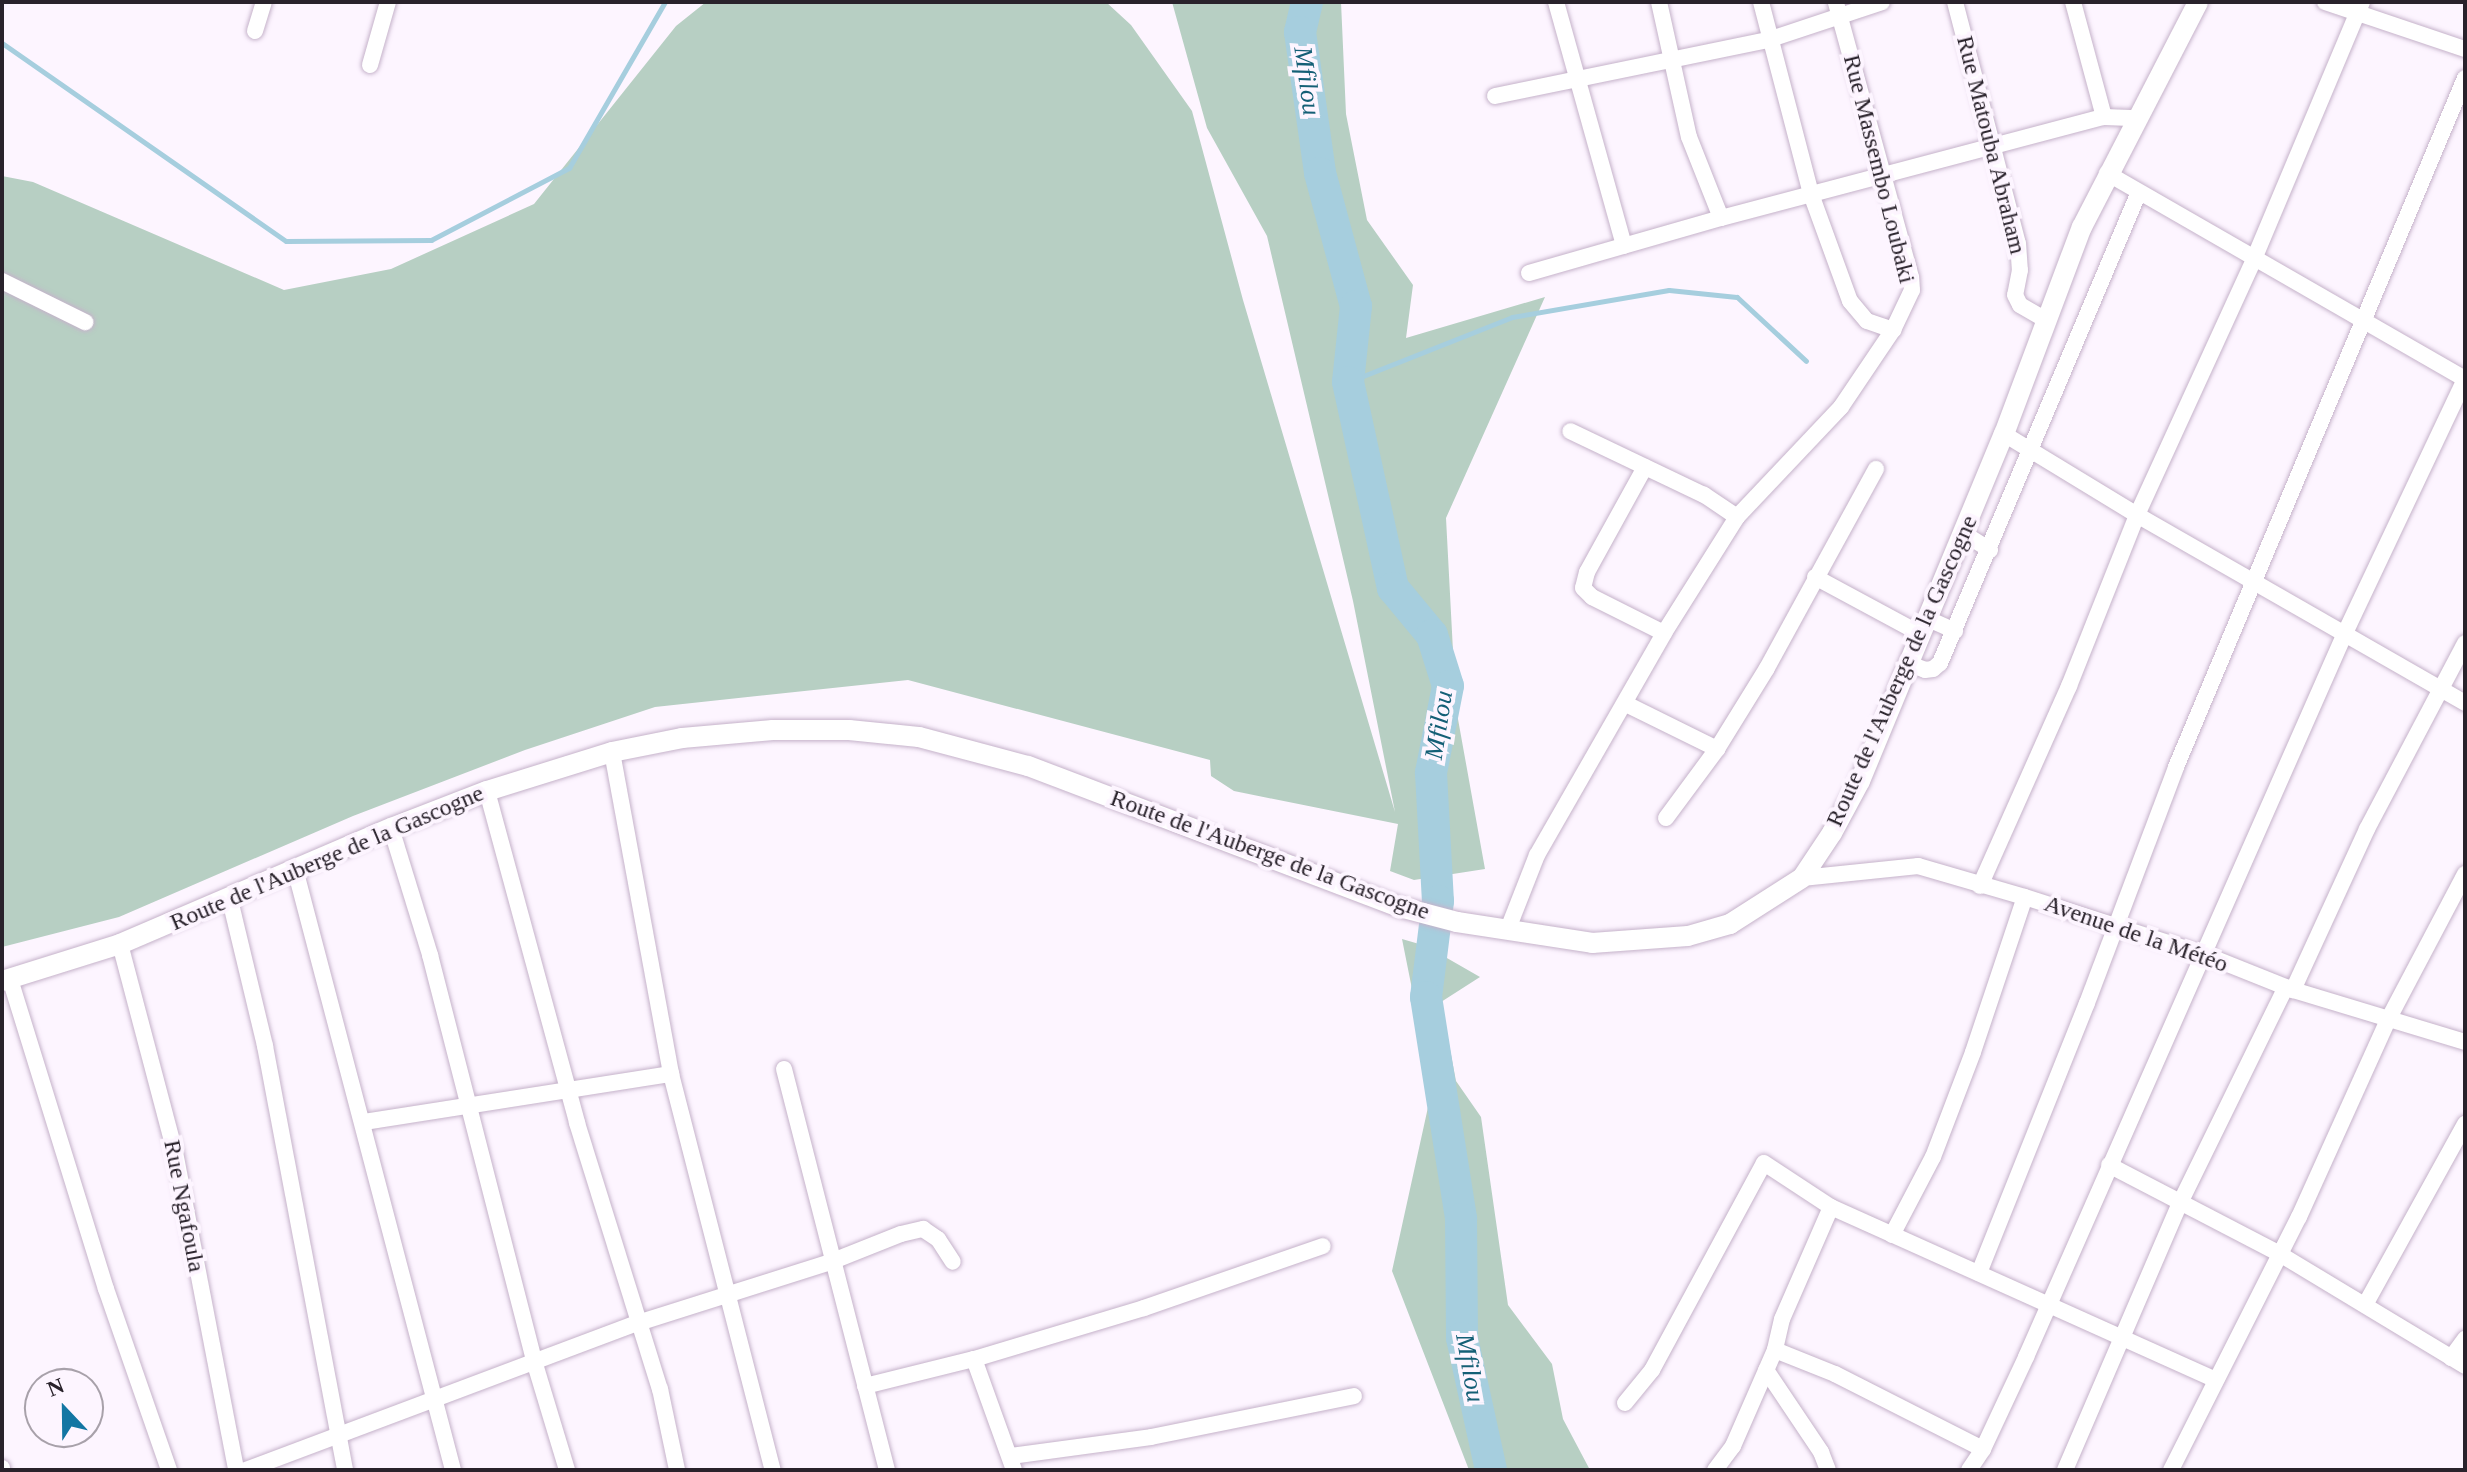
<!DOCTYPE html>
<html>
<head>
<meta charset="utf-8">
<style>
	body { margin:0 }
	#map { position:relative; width:2467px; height:1472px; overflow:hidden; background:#fdf5ff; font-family:"Times New Roman",serif }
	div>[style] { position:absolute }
	.green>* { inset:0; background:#b7cfc3 }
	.stream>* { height:5px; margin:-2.5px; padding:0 2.5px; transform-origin:2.5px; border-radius:2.5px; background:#a6cede }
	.river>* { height:32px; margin:-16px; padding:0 16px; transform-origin:16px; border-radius:16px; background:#a6cede }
	.roads { filter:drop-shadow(0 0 2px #c5b2ca) drop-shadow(0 0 2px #c5b2ca) }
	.minor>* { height:16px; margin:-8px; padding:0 8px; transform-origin:8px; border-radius:8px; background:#fff }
	.tertiary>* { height:20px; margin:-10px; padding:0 10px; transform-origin:10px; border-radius:10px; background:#fff }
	span { translate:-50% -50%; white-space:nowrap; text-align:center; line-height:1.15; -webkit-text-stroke:8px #fdf5ff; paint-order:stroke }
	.street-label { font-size:24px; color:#29222b }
	.water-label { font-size:26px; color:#145f76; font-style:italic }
	.frame { position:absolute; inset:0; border:4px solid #29222b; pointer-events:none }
	.north { position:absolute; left:24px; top:1368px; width:80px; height:80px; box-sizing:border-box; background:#fdf5ff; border:2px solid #a8a1aa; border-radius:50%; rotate:338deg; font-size:22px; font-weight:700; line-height:32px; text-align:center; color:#29222b }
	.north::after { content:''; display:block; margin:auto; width:28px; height:36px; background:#1376a3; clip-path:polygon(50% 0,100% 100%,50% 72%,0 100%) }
</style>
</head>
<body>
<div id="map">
	<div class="green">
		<div style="clip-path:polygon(706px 2px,1106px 2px,1131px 25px,1192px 111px,1243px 300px,1395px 812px,1353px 601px,1267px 236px,1207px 128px,1172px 2px,1341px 2px,1346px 114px,1367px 220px,1413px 285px,1406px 338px,1545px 297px,1446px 518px,1456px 708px,1485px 869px,1414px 880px,1390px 871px,1398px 824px,1234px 791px,1211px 776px,1210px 760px,908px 680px,655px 707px,525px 750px,353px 816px,119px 917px,2px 947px,2px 176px,33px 182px,284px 290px,391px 269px,534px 204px,676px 26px)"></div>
		<div style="clip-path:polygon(1402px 939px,1426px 946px,1480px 977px,1441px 1002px,1456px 1081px,1481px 1117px,1508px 1305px,1552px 1364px,1563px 1419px,1590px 1470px,1469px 1470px,1392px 1271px,1432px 1089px)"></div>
	</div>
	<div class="stream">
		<div style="left:2px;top:43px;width:346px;rotate:34.9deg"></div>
		<div style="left:286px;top:241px;width:145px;rotate:-0.4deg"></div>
		<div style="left:431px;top:240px;width:156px;rotate:-27.6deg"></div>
		<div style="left:569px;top:168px;width:192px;rotate:-60deg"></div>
		<div style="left:1348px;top:382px;width:176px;rotate:-21.6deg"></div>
		<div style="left:1512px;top:317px;width:159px;rotate:-9.8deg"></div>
		<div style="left:1669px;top:290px;width:68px;rotate:5.9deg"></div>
		<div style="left:1737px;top:297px;width:94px;rotate:42.8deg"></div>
	</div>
	<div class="river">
		<div style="left:1307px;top:2px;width:31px;rotate:103deg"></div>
		<div style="left:1300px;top:32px;width:142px;rotate:81.9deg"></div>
		<div style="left:1320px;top:173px;width:138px;rotate:74.9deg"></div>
		<div style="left:1356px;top:306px;width:76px;rotate:96deg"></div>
		<div style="left:1348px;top:382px;width:211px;rotate:77.7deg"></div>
		<div style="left:1393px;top:588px;width:61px;rotate:50.3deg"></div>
		<div style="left:1432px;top:635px;width:53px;rotate:72.6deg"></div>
		<div style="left:1448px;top:686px;width:89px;rotate:101.1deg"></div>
		<div style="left:1431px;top:773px;width:128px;rotate:86.9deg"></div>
		<div style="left:1438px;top:901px;width:97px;rotate:97.1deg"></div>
		<div style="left:1426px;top:997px;width:225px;rotate:81deg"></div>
		<div style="left:1461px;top:1219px;width:119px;rotate:89.5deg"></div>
		<div style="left:1462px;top:1338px;width:135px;rotate:77.6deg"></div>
	</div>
	<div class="roads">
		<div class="minor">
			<div style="left:1556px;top:2px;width:253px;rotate:74.4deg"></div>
			<div style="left:1659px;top:2px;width:138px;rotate:77.5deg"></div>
			<div style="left:1689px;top:137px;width:87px;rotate:68.4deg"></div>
			<div style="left:1761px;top:2px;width:198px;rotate:75.4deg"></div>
			<div style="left:1811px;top:194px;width:114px;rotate:70deg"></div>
			<div style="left:1850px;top:301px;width:26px;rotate:50deg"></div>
			<div style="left:1867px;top:321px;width:28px;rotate:19deg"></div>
			<div style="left:1955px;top:2px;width:249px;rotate:75.4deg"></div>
			<div style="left:2018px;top:243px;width:27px;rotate:86deg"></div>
			<div style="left:2020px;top:270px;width:25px;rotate:101deg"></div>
			<div style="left:2015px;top:295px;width:11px;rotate:63deg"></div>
			<div style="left:2020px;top:305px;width:30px;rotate:30deg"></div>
			<div style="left:2073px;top:2px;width:119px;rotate:74.9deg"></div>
			<div style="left:2325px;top:2px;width:148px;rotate:18.6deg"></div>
			<div style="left:255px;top:31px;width:30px;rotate:-73deg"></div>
			<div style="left:370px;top:65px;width:66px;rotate:-74.1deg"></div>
			<div style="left:1495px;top:96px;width:279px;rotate:-11.6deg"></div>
			<div style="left:1768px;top:40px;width:120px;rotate:-18.4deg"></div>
			<div style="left:1529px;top:273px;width:200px;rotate:-16deg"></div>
			<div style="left:1721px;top:218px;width:396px;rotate:-14.8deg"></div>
			<div style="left:2104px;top:117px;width:34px;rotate:2deg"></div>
			<div style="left:2px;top:281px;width:93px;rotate:26.3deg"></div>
			<div style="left:2004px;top:434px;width:156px;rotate:31.3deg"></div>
			<div style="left:2137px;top:515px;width:378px;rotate:29.8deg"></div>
			<div style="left:1645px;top:467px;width:120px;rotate:118.9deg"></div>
			<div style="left:1587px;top:572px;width:16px;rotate:104deg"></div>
			<div style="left:1583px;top:588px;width:13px;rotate:45deg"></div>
			<div style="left:1592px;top:597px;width:80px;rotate:26.6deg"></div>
			<div style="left:1737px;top:517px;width:151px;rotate:-46.6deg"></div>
			<div style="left:1841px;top:407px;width:93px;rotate:-56deg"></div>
			<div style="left:1893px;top:330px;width:44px;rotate:-64.6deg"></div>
			<div style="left:1912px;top:290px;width:13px;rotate:-94deg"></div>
			<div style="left:1911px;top:277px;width:285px;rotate:-105.3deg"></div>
			<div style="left:1963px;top:533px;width:32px;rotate:32deg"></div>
			<div style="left:1815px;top:577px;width:118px;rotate:28.3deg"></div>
			<div style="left:1926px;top:618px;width:32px;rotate:24deg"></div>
			<div style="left:1907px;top:663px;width:19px;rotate:21deg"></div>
			<div style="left:1925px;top:670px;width:8px;rotate:-7deg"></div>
			<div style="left:1933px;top:669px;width:9px;rotate:-41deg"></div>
			<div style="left:1940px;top:663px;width:511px;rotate:-67.1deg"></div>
			<div style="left:1626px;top:704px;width:102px;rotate:26.3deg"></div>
			<div style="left:612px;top:752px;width:327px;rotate:79.6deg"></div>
			<div style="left:671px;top:1074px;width:409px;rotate:75.6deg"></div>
			<div style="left:487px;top:791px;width:344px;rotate:74.8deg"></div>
			<div style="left:577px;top:1123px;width:279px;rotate:72.7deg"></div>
			<div style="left:660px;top:1389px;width:83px;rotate:78.1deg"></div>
			<div style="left:1666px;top:818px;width:86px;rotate:-53.5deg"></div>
			<div style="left:1717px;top:749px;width:95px;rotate:-58.3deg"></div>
			<div style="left:1767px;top:668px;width:227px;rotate:-61.3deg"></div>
			<div style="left:391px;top:828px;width:133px;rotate:72.9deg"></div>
			<div style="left:430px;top:955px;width:422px;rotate:75.6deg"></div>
			<div style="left:535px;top:1364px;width:111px;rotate:73.2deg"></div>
			<div style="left:295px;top:869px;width:621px;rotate:75.27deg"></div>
			<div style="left:1802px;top:878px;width:117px;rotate:-5.9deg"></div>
			<div style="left:1918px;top:866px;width:111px;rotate:16.2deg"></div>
			<div style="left:2025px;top:897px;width:187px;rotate:17.8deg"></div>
			<div style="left:2203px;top:954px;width:97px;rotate:21.8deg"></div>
			<div style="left:2293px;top:990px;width:180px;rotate:16.8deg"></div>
			<div style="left:1980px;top:886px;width:219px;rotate:-66deg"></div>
			<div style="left:2069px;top:686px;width:184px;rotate:-68.3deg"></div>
			<div style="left:2137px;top:515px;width:281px;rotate:-65.4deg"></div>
			<div style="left:2254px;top:259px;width:279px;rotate:-67.2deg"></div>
			<div style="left:230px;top:900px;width:150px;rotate:76.5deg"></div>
			<div style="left:265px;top:1046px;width:431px;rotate:79.3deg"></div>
			<div style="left:1508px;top:929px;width:79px;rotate:-68.6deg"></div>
			<div style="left:1537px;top:855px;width:256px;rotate:-60.2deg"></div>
			<div style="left:1664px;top:633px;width:137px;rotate:-57.8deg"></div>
			<div style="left:1737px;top:517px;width:40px;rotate:-146deg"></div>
			<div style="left:1704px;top:495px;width:148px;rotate:-154.5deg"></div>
			<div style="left:120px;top:944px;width:215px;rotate:75.2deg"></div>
			<div style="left:175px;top:1152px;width:324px;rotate:79.1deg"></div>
			<div style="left:10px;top:979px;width:325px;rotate:72.8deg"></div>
			<div style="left:106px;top:1289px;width:192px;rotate:70.8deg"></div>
			<div style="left:2293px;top:990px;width:177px;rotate:-65.3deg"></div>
			<div style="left:2367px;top:829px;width:210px;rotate:-62.2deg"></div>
			<div style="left:784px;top:1069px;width:414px;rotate:75.6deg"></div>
			<div style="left:364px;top:1122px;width:311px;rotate:-8.9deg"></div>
			<div style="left:2109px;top:1165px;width:191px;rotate:27.5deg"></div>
			<div style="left:2278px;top:1253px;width:218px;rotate:31.1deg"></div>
			<div style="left:1831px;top:1207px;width:122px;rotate:113.6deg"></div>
			<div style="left:1782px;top:1319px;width:32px;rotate:103deg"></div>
			<div style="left:1775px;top:1350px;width:65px;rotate:21.8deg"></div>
			<div style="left:1835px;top:1374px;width:166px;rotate:26.9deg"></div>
			<div style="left:1892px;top:1235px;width:88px;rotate:-62.3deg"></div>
			<div style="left:1933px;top:1157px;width:112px;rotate:-69.1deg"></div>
			<div style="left:1973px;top:1052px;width:163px;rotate:-71.5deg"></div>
			<div style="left:1979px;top:1273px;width:291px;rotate:-68.2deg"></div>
			<div style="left:2087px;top:1003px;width:252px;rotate:-69.3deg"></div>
			<div style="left:2176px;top:767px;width:747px;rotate:-67.24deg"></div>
			<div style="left:2365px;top:1305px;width:207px;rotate:-61.1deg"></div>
			<div style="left:2451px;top:1358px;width:24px;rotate:-54deg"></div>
			<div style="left:974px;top:1359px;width:118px;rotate:70.2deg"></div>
			<div style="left:1766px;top:1370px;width:99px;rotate:56.1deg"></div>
			<div style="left:1821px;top:1452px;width:19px;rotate:69deg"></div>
			<div style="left:865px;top:1386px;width:112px;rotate:-13.9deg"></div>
			<div style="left:974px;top:1359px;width:177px;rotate:-16.7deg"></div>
			<div style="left:1144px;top:1308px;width:189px;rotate:-19.1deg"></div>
			<div style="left:1625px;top:1403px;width:43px;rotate:-50.7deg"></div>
			<div style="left:1652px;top:1370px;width:235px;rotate:-61.6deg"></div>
			<div style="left:1764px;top:1163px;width:80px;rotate:33.3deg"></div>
			<div style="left:1831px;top:1207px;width:422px;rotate:24.2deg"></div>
			<div style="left:1011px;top:1456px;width:141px;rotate:-7.7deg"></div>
			<div style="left:1151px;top:1437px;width:207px;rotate:-11.4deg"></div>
			<div style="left:2px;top:1468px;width:2px;rotate:90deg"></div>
			<div style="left:246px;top:1470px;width:419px;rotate:-20.6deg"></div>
			<div style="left:638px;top:1323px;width:205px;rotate:-17.6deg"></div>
			<div style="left:833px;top:1261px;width:73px;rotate:-21.7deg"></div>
			<div style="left:901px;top:1234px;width:23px;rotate:-13deg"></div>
			<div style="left:923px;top:1229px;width:18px;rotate:34deg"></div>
			<div style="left:938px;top:1239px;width:27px;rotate:57deg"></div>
			<div style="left:1715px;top:1470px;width:30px;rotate:-53deg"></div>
			<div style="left:1733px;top:1446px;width:105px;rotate:-66.4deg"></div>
			<div style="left:1969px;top:1470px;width:25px;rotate:-56deg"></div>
			<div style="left:1983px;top:1449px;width:102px;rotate:-64.9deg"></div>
			<div style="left:2026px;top:1357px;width:791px;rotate:-66.22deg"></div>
			<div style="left:2345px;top:633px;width:281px;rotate:-64.7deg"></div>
			<div style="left:2465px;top:379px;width:413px;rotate:-150.1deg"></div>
			<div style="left:2065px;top:1470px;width:293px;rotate:-66.7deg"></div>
			<div style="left:2181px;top:1201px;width:238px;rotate:-63.9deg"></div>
			<div style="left:2171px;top:1470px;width:284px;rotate:-63.2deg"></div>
			<div style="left:2299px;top:1217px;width:216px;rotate:-65.7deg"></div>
			<div style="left:2388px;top:1020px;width:165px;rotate:-62.2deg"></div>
		</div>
		<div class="tertiary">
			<div style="left:2px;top:981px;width:124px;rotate:-17.4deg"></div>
			<div style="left:120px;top:944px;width:295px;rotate:-23.2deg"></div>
			<div style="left:391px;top:828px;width:103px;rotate:-21.1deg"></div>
			<div style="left:487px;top:791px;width:131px;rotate:-17.3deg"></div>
			<div style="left:612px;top:752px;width:71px;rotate:-11.3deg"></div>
			<div style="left:682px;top:738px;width:91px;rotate:-5deg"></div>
			<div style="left:773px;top:730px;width:76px"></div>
			<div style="left:849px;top:730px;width:70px;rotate:5.7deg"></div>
			<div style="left:919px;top:737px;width:113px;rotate:14.9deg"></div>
			<div style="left:1028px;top:766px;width:398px;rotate:20.8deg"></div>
			<div style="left:1400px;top:907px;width:59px;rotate:14.7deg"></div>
			<div style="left:1457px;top:922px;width:137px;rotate:8.8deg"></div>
			<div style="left:1592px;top:943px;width:96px;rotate:-4.2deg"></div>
			<div style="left:1688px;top:936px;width:44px;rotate:-15.9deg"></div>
			<div style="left:1730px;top:924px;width:85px;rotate:-32.6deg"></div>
			<div style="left:1802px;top:878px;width:54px;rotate:-56.3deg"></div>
			<div style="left:1832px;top:833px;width:59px;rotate:-61.7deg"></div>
			<div style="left:1860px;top:781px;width:376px;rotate:-67.5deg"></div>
			<div style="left:2004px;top:434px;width:221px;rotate:-69.4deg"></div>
			<div style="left:2082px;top:227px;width:253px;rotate:-62.7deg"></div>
		</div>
	</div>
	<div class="street-label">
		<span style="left:1991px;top:145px;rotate:76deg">Rue Matouba Abraham</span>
		<span style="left:1879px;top:169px;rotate:76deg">Rue Massembo Loubaki</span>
		<span style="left:1902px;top:671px;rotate:-66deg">Route de l'Auberge de la Gascogne</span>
		<span style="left:1270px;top:855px;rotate:20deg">Route de l'Auberge de la Gascogne</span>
		<span style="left:327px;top:858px;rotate:-23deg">Route de l'Auberge de la Gascogne</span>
		<span style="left:2136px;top:934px;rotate:19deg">Avenue de la Météo</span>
		<span style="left:184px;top:1206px;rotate:79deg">Rue Ngafoula</span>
	</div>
	<div class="water-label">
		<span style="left:1307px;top:81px;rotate:82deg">Mfilou</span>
		<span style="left:1439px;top:725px;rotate:-81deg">Mfilou</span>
		<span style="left:1470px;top:1368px;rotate:80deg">Mfilou</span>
	</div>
	<div class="frame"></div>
	<div class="north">N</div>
</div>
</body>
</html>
